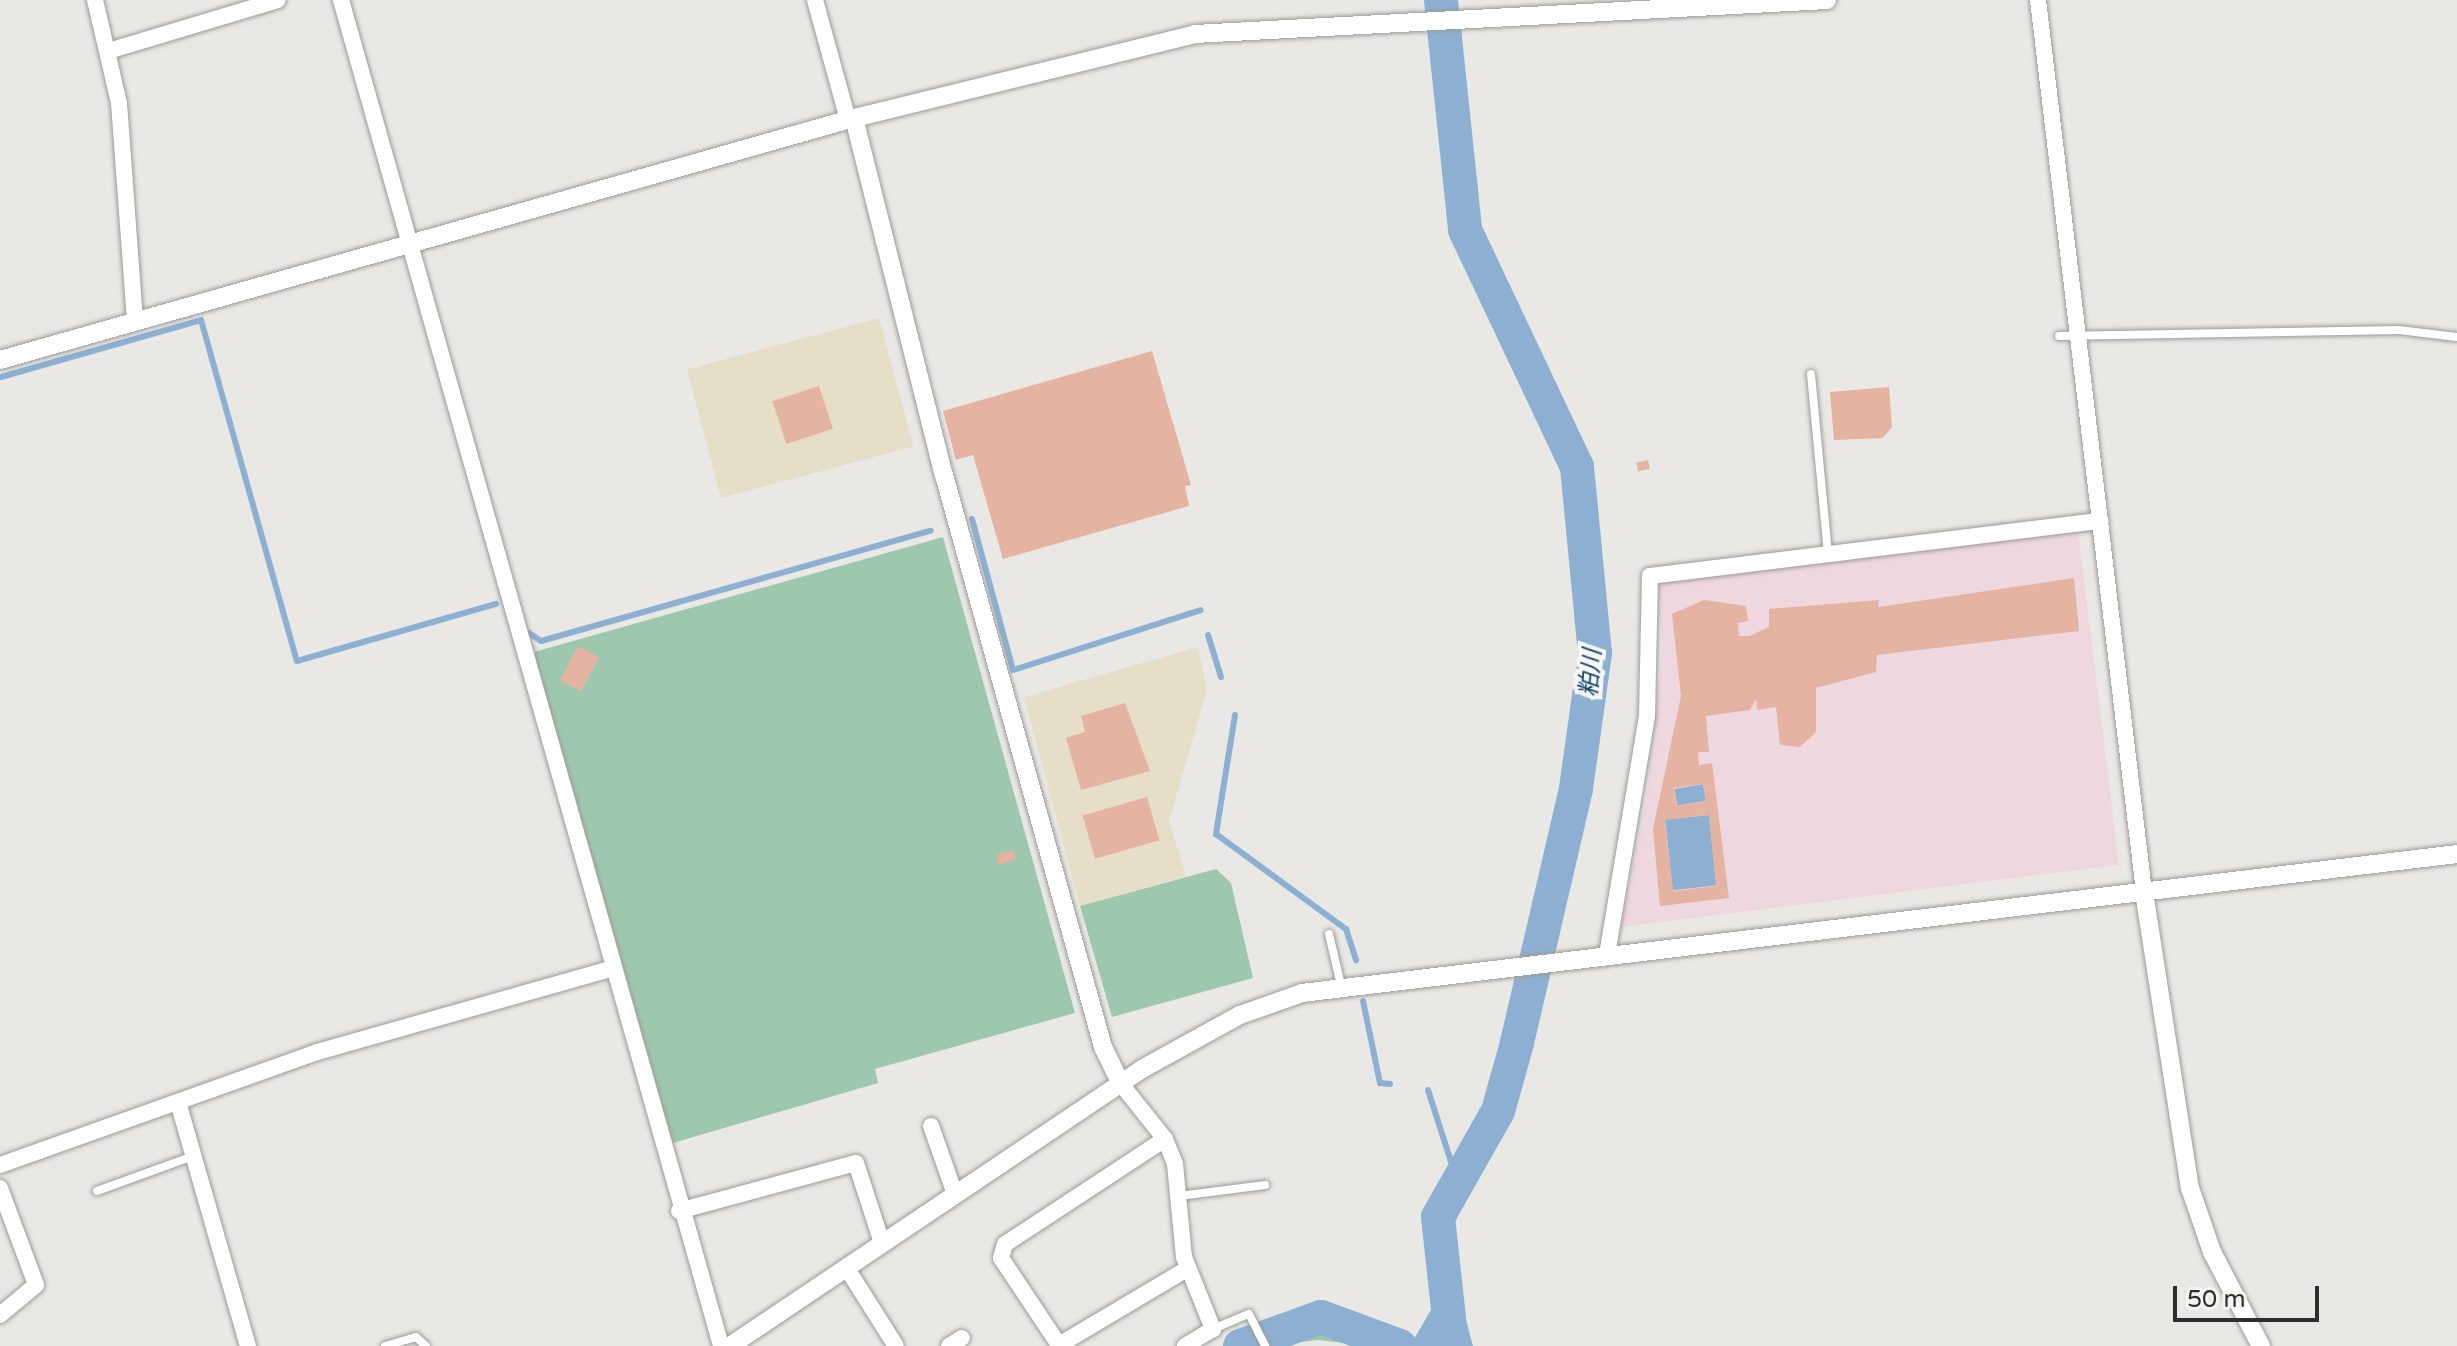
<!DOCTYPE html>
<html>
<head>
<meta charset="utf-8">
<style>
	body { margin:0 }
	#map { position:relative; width:2457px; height:1346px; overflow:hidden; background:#e9e8e5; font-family:"Varela Round","Noto Sans JP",sans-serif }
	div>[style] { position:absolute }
	.industrial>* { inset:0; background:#e6dec8; transform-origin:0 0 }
	.education>* { inset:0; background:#efd7e0 }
	.green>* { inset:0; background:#9ec8ae }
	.water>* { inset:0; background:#8db0d2; transform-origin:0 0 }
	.stream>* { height:6px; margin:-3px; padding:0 3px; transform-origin:3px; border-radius:3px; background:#8db0d2 }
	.river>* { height:34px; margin:-17px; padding:0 17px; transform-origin:17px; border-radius:17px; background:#8db0d2 }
	.building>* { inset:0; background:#e4b3a1; transform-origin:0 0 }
	.roads { filter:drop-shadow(0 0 2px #9b9a97) drop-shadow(0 0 2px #9b9a97) }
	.service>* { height:8px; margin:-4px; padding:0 4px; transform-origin:4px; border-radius:4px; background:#fff }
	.minor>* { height:16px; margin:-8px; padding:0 8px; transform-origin:8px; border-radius:8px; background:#fff }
	.tertiary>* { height:18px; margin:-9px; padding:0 9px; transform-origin:9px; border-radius:9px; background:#fff }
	span { translate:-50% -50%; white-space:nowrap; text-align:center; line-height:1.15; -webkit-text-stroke:8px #f6f5f2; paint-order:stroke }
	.water-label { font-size:24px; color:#0a436e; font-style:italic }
	.scale { position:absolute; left:2173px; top:1286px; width:146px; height:36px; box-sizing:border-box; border:4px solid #2f2e2d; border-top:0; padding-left:10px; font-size:24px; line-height:28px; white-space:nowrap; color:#2f2e2d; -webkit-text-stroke:6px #f6f5f2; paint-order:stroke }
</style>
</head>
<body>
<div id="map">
	<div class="industrial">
		<div style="left:879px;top:318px;width:133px;height:199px;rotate:75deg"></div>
		<div style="clip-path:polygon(1198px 647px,1207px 690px,1169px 821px,1186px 876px,1080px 906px,1024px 697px)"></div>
	</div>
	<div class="education">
		<div style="clip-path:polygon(2078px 532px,2119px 865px,1621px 927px,1647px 796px,1662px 649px,1659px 588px,1667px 578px)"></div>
	</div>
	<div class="green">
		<div style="clip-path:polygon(943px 537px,1075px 1013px,875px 1069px,878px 1083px,673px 1143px,534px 652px)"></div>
		<div style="clip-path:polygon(1216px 869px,1231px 883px,1253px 978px,1112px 1017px,1080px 906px)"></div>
		<div style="clip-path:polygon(1324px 1323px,1347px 1328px,1367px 1346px,1319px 1340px,1263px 1346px)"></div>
	</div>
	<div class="water">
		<div style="left:1703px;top:784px;width:17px;height:29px;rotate:80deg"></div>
		<div style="left:1709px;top:815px;width:71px;height:44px;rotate:84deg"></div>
		<div style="clip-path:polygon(1438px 1217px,1473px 1346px,1410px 1346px,1432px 1308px,1430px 1251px)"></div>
	</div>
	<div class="stream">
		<div style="left:1px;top:377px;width:208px;rotate:-15.9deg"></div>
		<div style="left:201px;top:320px;width:354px;rotate:74.3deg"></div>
		<div style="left:297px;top:661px;width:207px;rotate:-16deg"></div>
		<div style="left:972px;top:519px;width:156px;rotate:74.8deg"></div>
		<div style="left:1013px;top:670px;width:197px;rotate:-17.7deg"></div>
		<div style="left:529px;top:633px;width:14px;rotate:34deg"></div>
		<div style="left:541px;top:641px;width:405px;rotate:-15.8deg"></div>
		<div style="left:1208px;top:635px;width:44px;rotate:72.8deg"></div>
		<div style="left:1235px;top:715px;width:121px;rotate:99.1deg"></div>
		<div style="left:1216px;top:834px;width:161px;rotate:36.2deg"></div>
		<div style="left:1346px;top:929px;width:33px;rotate:72deg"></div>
		<div style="left:1363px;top:1001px;width:84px;rotate:78.3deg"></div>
		<div style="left:1380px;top:1083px;width:10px;rotate:6deg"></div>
		<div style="left:1428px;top:1090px;width:91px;rotate:72.2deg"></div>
	</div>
	<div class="river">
		<div style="left:1441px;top:0;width:231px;rotate:84deg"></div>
		<div style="left:1465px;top:230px;width:262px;rotate:64.7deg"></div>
		<div style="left:1577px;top:467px;width:187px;rotate:84.5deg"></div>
		<div style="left:1595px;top:653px;width:137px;rotate:98deg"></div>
		<div style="left:1576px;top:789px;width:261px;rotate:103.1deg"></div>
		<div style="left:1517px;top:1043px;width:71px;rotate:105.6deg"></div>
		<div style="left:1498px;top:1111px;width:122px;rotate:119.5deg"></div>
		<div style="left:1438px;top:1217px;width:130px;rotate:83.8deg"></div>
		<div style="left:1240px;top:1346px;width:86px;rotate:-19.7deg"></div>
		<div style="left:1321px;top:1317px;width:84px;rotate:20.2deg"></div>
	</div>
	<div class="building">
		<div style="clip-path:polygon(1152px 351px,1191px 485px,1185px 486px,1189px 506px,1003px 559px,973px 455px,956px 460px,943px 411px)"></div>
		<div style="left:819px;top:386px;width:45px;height:49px;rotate:72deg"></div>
		<div style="clip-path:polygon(1889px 387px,1892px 427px,1883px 438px,1834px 440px,1830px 392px)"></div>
		<div style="left:1648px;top:460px;width:9px;height:12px;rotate:77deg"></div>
		<div style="clip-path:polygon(evenodd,2074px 578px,2079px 631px,1877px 655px,1876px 672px,1816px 688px,1816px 732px,1800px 747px,1780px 745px,1776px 707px,1757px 710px,1756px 699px,1750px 710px,1706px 716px,1709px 752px,1698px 752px,1699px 765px,1712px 763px,1729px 898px,1660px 906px,1653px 829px,1681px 696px,1672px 614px,1704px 600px,1746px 606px,1748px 621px,1738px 623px,1739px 636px,1749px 636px,1769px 627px,1769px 609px,1879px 600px,1878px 607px,2074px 578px,1703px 784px,1706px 801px,1677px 806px,1674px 788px,1703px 784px,2074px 578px,1709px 815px,1716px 886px,1673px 891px,1665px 820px,1709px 815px)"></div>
		<div style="left:578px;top:646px;width:24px;height:39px;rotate:28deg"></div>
		<div style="clip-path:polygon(1125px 703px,1150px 771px,1081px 790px,1066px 738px,1085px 732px,1081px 716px)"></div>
		<div style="left:1147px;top:797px;width:45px;height:67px;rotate:74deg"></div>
		<div style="left:1013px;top:850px;width:10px;height:18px;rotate:73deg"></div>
	</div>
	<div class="roads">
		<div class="service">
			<div style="left:2059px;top:336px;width:340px;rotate:-1deg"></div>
			<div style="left:2399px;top:330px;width:58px;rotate:6.9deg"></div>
			<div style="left:1811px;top:374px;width:180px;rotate:84.6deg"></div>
			<div style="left:1329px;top:934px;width:52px;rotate:76.8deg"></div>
			<div style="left:97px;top:1191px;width:102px;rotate:-20deg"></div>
			<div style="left:1179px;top:1196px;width:87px;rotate:-7.3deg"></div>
			<div style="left:1213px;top:1329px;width:39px;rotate:-23deg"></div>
			<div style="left:1249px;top:1314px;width:36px;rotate:63deg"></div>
			<div style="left:385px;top:1346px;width:32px;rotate:-16deg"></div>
			<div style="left:416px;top:1337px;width:13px;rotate:42deg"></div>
		</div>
		<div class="minor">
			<div style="left:95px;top:0;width:106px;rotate:76.9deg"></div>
			<div style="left:119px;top:103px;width:220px;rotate:85.8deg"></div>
			<div style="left:341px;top:0;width:1399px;rotate:74.23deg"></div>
			<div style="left:815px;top:0;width:124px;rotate:74.6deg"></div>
			<div style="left:2038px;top:0;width:898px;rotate:83.22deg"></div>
			<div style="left:108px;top:51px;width:177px;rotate:-16.7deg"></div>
			<div style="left:1607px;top:955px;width:242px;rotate:-80.5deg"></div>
			<div style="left:1647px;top:716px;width:140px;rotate:-88.8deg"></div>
			<div style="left:1650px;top:576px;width:454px;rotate:-7deg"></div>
			<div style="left:1121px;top:1084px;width:70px;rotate:51.3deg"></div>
			<div style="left:1165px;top:1139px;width:27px;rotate:68deg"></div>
			<div style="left:1175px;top:1164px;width:93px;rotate:84.5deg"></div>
			<div style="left:1184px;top:1257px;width:78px;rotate:68.1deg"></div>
			<div style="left:1213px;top:1329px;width:33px;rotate:149deg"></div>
			<div style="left:178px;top:1102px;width:254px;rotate:74deg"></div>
			<div style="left:931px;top:1126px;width:72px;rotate:70.6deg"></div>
			<div style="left:1165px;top:1139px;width:191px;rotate:146.7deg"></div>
			<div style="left:1005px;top:1244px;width:15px;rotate:106deg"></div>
			<div style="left:1001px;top:1258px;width:105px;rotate:56.3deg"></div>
			<div style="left:1059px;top:1345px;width:149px;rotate:-30.7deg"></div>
			<div style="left:0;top:1165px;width:337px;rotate:-19.6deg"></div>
			<div style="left:317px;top:1052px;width:305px;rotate:-15.8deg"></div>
			<div style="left:0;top:1188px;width:103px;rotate:69.6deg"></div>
			<div style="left:36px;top:1285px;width:47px;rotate:140.2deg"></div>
			<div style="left:679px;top:1211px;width:183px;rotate:-15.2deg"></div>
			<div style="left:856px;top:1163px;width:84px;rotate:72deg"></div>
			<div style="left:846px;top:1267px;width:93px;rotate:57.7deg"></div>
			<div style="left:949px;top:1346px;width:15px;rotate:-32deg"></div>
		</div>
		<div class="tertiary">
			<div style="left:854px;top:118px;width:368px;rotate:75.9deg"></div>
			<div style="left:944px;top:475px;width:594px;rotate:74.47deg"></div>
			<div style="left:1103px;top:1047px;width:41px;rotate:64.1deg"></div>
			<div style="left:0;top:360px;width:888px;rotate:-15.82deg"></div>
			<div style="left:854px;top:118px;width:351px;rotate:-13.8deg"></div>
			<div style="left:1195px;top:34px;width:633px;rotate:-3.08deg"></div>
			<div style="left:2144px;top:892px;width:300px;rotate:81.2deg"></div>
			<div style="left:2190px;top:1188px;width:68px;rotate:71deg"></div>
			<div style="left:2212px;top:1252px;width:106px;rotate:62.5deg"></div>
			<div style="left:730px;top:1346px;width:496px;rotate:-33.9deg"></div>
			<div style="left:1142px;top:1069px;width:112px;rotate:-28.9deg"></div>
			<div style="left:1240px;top:1015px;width:66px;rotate:-19.5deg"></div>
			<div style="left:1302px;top:993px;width:1163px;rotate:-6.86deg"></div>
		</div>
	</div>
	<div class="water-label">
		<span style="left:1591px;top:673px;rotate:-85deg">粕川</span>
	</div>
	<div class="scale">50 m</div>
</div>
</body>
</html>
